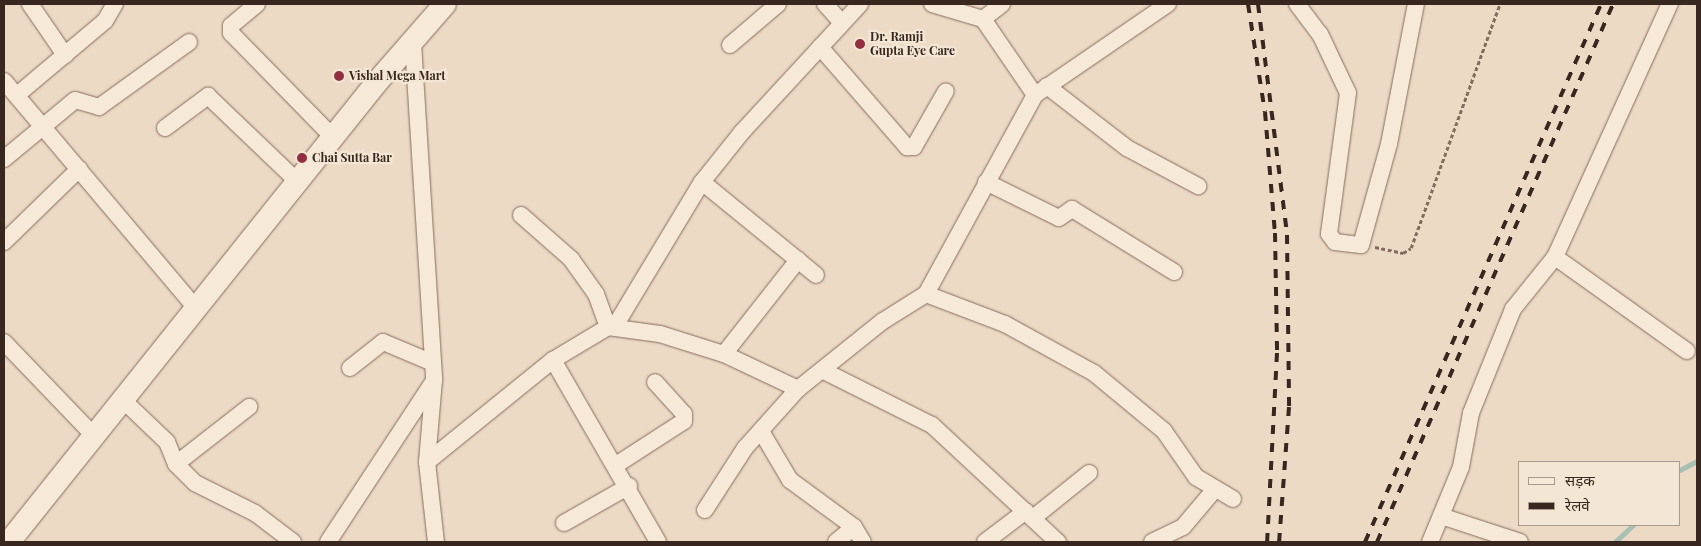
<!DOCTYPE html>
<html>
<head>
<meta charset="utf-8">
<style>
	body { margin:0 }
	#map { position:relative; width:1701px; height:546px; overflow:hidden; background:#ecdac5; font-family:"Playfair Display","Noto Sans Devanagari",serif }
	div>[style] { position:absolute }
	.stream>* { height:4.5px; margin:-2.25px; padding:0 2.25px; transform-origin:2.25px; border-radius:2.25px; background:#a7c0b4 }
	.path>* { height:2.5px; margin-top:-1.25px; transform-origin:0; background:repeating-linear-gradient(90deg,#866c5c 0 4px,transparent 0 6.5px) }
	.roads { filter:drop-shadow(0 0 1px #866c5c) drop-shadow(0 0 1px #866c5c) }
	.street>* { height:16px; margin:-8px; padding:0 8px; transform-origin:8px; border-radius:8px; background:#f7e9d8 }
	.secondary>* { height:22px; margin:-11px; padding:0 11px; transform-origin:11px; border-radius:11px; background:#f7e9d8 }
	.rail>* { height:4px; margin-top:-2px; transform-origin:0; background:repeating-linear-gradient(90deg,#37271f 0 9px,transparent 0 18px) }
	.dots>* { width:14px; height:14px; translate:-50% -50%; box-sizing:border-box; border:2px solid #f4e6d4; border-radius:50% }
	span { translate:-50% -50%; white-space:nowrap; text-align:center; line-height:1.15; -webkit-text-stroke:4.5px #f4e6d4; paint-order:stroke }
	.poi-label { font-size:12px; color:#37271f; font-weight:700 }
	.left { translate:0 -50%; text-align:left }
	.frame { position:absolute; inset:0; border:5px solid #37271f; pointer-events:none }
	.legend { position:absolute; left:1518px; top:461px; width:162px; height:65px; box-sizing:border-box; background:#f4e6d4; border:1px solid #a89a8c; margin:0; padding:6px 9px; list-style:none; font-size:15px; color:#37271f }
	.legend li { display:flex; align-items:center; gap:10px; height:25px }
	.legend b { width:25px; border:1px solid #a89a8c }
</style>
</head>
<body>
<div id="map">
	<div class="stream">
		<div style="left:1680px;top:470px;width:19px;rotate:-28deg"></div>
		<div style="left:1615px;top:542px;width:25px;rotate:-43deg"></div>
	</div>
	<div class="path">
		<div style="left:1375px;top:247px;width:29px;rotate:12deg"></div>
		<div style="left:1403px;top:253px;width:9px;rotate:-32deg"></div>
		<div style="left:1411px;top:248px;width:260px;rotate:-70deg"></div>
	</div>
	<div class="roads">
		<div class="street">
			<div style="left:30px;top:4px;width:62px;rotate:55.5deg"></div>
			<div style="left:257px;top:4px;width:34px;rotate:140deg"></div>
			<div style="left:231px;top:26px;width:7px;rotate:90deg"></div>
			<div style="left:231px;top:33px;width:146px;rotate:45.6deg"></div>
			<div style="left:825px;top:4px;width:25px;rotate:48deg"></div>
			<div style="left:932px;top:4px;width:53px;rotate:16.4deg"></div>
			<div style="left:983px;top:19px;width:24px;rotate:-38deg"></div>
			<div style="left:1297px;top:4px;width:38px;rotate:53deg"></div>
			<div style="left:1320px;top:34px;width:65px;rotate:64.6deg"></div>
			<div style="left:1348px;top:93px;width:142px;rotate:97.7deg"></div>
			<div style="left:1329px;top:234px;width:10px;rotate:53deg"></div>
			<div style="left:1335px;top:242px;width:26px;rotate:7deg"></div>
			<div style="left:1361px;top:245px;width:105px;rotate:-74.5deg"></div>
			<div style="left:1389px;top:144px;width:143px;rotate:-79.1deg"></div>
			<div style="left:983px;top:19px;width:92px;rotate:55.6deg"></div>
			<div style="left:413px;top:43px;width:338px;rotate:86.4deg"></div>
			<div style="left:434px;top:380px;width:82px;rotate:94.9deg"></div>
			<div style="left:427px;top:462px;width:81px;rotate:83.6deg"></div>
			<div style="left:730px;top:45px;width:63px;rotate:-40.5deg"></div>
			<div style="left:820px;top:47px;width:133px;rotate:49deg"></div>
			<div style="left:907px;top:147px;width:7px"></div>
			<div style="left:914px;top:147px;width:64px;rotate:-60.3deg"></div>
			<div style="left:4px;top:81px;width:297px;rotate:49.8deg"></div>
			<div style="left:1047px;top:86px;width:101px;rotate:37.8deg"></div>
			<div style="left:1127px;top:148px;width:81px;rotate:28.2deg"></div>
			<div style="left:17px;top:95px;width:115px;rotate:-40.1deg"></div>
			<div style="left:105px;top:21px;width:20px;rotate:-60deg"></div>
			<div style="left:165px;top:128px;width:54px;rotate:-36.7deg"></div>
			<div style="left:208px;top:96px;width:123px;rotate:43.7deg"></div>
			<div style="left:4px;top:159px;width:92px;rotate:-39.7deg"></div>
			<div style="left:75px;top:100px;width:25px;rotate:16deg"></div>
			<div style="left:99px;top:107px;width:111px;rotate:-35.8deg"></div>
			<div style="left:702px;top:182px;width:147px;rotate:39.2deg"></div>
			<div style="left:986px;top:182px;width:81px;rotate:26.3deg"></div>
			<div style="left:1059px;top:218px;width:16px;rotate:-35deg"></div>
			<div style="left:1072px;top:209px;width:120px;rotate:31.7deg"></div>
			<div style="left:521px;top:215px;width:67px;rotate:41.3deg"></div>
			<div style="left:571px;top:259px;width:43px;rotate:54.5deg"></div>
			<div style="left:596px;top:294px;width:35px;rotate:70deg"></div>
			<div style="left:4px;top:242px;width:105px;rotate:-44.2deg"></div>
			<div style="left:1555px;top:257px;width:162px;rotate:35.5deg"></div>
			<div style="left:926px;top:294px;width:227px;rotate:-61.3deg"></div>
			<div style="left:1035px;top:95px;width:161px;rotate:-34.4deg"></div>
			<div style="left:615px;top:326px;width:168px;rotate:-58.9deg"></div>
			<div style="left:702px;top:182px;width:64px;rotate:-51.3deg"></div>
			<div style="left:742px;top:132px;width:174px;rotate:-47.3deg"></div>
			<div style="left:4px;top:342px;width:130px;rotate:46.2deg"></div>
			<div style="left:724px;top:354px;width:120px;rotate:-51.8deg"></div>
			<div style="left:553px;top:360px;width:210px;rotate:60deg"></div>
			<div style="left:350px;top:368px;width:42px;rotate:-38.2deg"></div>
			<div style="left:383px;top:342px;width:54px;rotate:22.8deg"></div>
			<div style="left:822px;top:370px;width:123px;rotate:26.6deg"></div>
			<div style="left:932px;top:425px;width:172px;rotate:42.9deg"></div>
			<div style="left:123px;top:400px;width:61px;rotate:43.7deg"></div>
			<div style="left:167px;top:442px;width:24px;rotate:68deg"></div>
			<div style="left:176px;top:464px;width:27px;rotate:45deg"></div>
			<div style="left:195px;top:483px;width:67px;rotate:26.6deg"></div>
			<div style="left:255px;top:513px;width:48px;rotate:37.3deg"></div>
			<div style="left:761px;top:431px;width:57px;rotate:59.4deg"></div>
			<div style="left:790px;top:480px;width:79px;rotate:36.3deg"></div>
			<div style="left:854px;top:527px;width:17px;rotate:59deg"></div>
			<div style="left:427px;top:462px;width:162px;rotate:-39deg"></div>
			<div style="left:553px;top:360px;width:64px;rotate:-31deg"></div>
			<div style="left:608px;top:327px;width:52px;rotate:7.7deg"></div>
			<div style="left:660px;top:334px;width:67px;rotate:17.4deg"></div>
			<div style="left:724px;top:354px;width:82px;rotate:25.3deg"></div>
			<div style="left:176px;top:464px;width:93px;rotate:-38deg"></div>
			<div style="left:616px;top:465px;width:81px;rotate:-32.9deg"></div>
			<div style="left:684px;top:421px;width:7px;rotate:-90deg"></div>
			<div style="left:684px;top:414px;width:43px;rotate:-132.2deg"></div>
			<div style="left:705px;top:510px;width:74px;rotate:-57.2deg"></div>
			<div style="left:745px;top:448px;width:79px;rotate:-48.1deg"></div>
			<div style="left:798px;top:389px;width:109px;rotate:-38.7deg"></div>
			<div style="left:883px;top:321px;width:51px;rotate:-32.1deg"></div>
			<div style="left:926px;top:294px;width:85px;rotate:20.8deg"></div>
			<div style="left:1005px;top:324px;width:102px;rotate:28.8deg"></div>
			<div style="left:1094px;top:373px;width:91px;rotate:39.6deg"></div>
			<div style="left:1164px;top:431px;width:56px;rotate:55.2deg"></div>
			<div style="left:1196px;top:477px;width:43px;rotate:30.7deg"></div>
			<div style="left:1441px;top:516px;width:83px;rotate:18.2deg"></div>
			<div style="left:1033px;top:518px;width:72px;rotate:-38.8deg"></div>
			<div style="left:564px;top:523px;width:75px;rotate:-29.6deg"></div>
			<div style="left:328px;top:542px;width:191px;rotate:-56.7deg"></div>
			<div style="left:836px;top:542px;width:23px;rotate:-40deg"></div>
			<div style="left:985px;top:542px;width:51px;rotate:-37.1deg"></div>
			<div style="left:1152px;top:542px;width:34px;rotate:-26deg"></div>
			<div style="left:1183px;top:527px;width:50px;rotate:-49.9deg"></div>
			<div style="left:1430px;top:542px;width:81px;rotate:-67.5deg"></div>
			<div style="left:1461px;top:467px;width:55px;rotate:-79.5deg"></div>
			<div style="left:1471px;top:413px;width:112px;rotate:-68deg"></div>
			<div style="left:1513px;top:309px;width:67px;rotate:-51.1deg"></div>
			<div style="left:1555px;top:257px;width:278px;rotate:-65.6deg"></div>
		</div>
		<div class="secondary">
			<div style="left:9px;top:542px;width:589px;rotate:-51.34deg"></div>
			<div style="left:377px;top:82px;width:103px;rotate:-48.9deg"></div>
		</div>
	</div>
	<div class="rail">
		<div style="left:1248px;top:4px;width:109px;rotate:81.1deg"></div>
		<div style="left:1265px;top:112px;width:121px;rotate:85.3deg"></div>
		<div style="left:1275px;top:233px;width:120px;rotate:89deg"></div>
		<div style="left:1277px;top:353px;width:189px;rotate:93deg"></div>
		<div style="left:1258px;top:4px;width:233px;rotate:82.8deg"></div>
		<div style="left:1287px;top:235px;width:172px;rotate:89.3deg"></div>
		<div style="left:1289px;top:407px;width:135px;rotate:94.2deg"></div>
		<div style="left:1365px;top:542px;width:587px;rotate:-66.31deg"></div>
		<div style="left:1377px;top:542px;width:587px;rotate:-66.31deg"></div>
	</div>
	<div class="dots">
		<div style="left:860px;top:44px;background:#922f40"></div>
		<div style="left:339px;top:76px;background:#922f40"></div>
		<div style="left:302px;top:158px;background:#922f40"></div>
	</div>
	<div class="poi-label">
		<span class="left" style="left:870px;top:44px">Dr. Ramji<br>Gupta Eye Care</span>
		<span class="left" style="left:349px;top:76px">Vishal Mega Mart</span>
		<span class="left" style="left:312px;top:158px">Chai Sutta Bar</span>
	</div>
	<div class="frame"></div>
	<ul class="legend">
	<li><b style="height:6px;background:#f7e9d8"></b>सड़क</li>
	<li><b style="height:6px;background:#37271f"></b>रेलवे</li>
	</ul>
</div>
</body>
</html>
